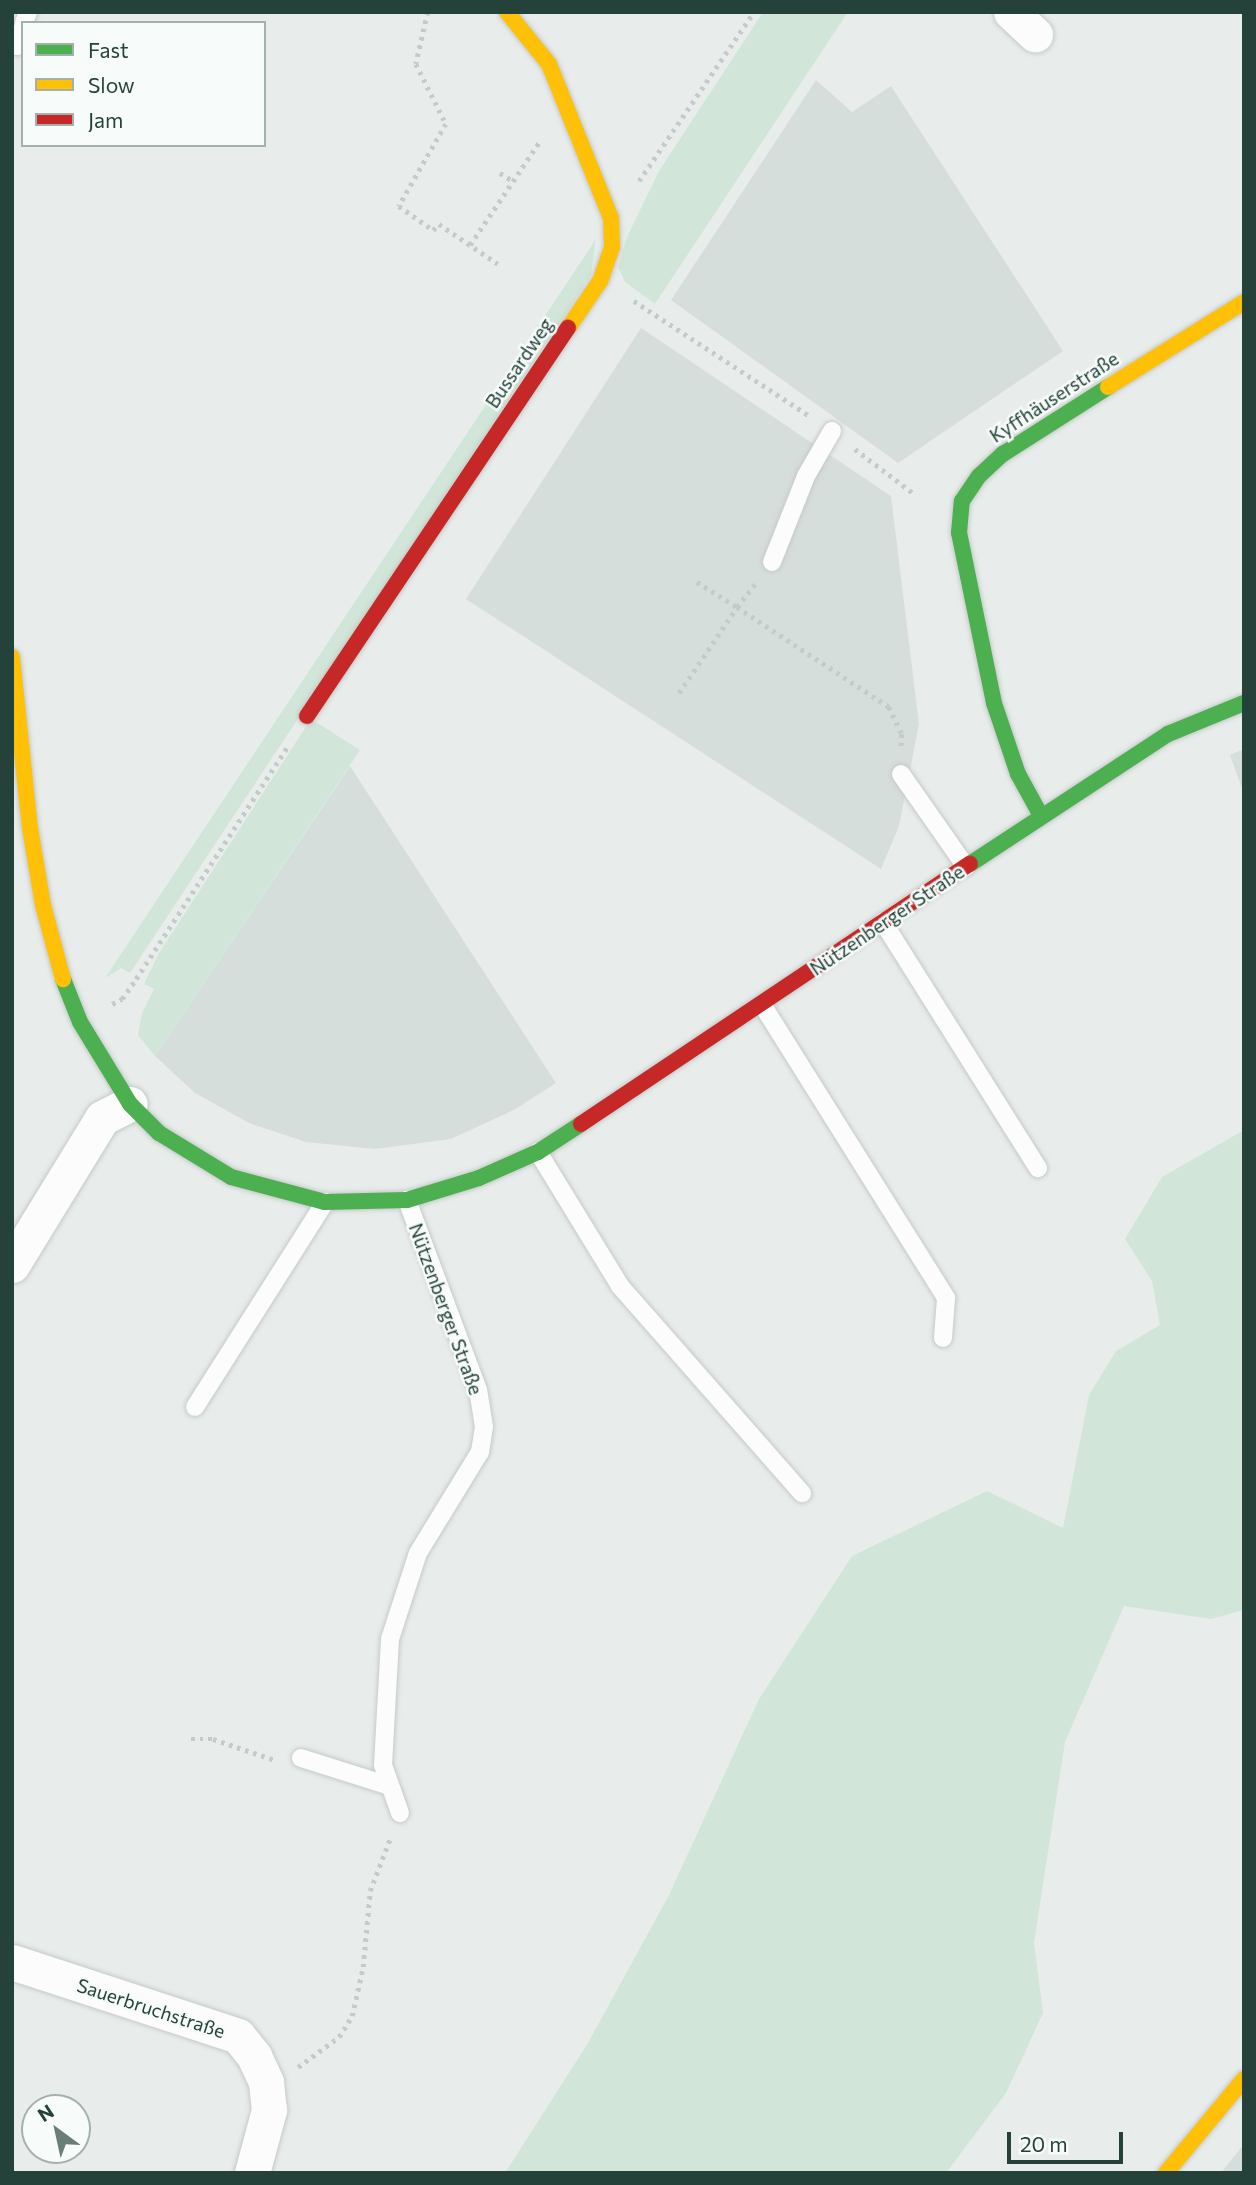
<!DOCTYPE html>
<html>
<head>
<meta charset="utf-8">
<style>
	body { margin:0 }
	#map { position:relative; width:1256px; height:2185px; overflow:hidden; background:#e8edeb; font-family:Commissioner,sans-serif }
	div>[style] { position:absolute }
	.built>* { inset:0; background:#d6dedb }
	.green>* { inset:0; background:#d1e6d8 }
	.path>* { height:4.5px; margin-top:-2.25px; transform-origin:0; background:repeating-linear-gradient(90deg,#c3ccca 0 3.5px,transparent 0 8.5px) }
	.roads { filter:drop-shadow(0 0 2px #c5cac8) drop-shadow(0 0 2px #c5cac8) }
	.lane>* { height:18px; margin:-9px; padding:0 9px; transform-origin:9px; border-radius:9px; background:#fcfcfc }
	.street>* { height:35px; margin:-17.5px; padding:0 17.5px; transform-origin:17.5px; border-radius:17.5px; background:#fcfcfc }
	.fast>* { height:16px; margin:-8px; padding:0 8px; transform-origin:8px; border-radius:8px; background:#4caf50 }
	.slow>* { height:16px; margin:-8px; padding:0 8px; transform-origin:8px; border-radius:8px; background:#ffc107 }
	.jam>* { height:16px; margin:-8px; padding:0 8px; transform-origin:8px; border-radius:8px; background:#c62828 }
	span { translate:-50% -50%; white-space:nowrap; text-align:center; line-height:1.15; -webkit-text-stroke:5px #f7fbf9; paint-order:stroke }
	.street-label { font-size:19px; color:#24423a }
	.frame { position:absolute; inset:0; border:14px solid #24423a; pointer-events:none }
	.legend { position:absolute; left:21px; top:21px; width:245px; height:126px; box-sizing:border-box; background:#f7fbf9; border:2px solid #a3b1ad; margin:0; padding:9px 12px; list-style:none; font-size:21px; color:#24423a }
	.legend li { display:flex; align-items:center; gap:14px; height:35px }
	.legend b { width:35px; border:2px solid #a3b1ad }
	.north { position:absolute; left:21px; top:2094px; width:70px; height:70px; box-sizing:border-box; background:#f7fbf9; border:2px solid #a3b1ad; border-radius:50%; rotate:327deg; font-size:19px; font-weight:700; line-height:28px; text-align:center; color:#24423a }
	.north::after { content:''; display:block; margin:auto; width:24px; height:32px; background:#697e78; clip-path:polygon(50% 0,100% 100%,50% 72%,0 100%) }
	.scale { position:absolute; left:1007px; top:2132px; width:116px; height:32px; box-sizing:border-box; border:4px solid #24423a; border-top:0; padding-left:9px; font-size:21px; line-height:24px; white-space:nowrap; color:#24423a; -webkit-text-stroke:5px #f7fbf9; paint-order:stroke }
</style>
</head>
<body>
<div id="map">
	<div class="built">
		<div style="clip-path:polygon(816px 80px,852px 112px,891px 86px,1063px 351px,898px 463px,671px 300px)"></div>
		<div style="clip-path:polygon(641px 328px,891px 496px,919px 724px,899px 826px,881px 869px,466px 599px)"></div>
		<div style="clip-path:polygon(1244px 749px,1244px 794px,1230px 755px)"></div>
		<div style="clip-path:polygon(350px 766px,556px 1083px,514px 1110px,451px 1139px,375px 1149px,306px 1142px,249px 1123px,195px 1093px,155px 1056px)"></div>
		<div style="clip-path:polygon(1244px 2144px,1244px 2173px,1221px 2173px)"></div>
	</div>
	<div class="green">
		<div style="clip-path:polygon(763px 12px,848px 12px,655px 304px,625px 282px,618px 267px,627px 237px,659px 171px)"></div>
		<div style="clip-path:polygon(596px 239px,591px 275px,130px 973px,121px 968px,105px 978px)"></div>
		<div style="clip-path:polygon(311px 719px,360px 750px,155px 1056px,138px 1035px,142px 1013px,154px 989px,144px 984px,159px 953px)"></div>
		<div style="clip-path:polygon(1244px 1130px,1244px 1610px,1211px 1619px,1124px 1606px,1065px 1742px,1034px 1943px,1043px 2013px,1006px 2093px,946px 2173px,505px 2173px,588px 2043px,669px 1895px,759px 1699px,852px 1556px,987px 1491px,1063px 1528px,1089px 1395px,1116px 1351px,1160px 1325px,1152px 1281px,1125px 1239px,1162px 1177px)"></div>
	</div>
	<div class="path">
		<div style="left:428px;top:12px;width:53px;rotate:103deg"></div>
		<div style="left:416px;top:64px;width:67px;rotate:63.4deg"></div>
		<div style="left:446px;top:124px;width:95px;rotate:119.8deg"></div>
		<div style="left:399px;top:206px;width:42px;rotate:35.2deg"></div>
		<div style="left:433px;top:230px;width:8px;rotate:-45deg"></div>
		<div style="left:439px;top:224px;width:71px;rotate:34.1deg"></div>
		<div style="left:500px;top:173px;width:15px;rotate:32deg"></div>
		<div style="left:639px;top:181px;width:204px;rotate:-55.8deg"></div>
		<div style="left:470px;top:245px;width:125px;rotate:-56.1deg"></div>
		<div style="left:634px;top:301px;width:208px;rotate:33.2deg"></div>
		<div style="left:855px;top:449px;width:73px;rotate:37.2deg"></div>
		<div style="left:697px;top:582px;width:47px;rotate:32deg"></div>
		<div style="left:737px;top:607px;width:29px;rotate:-52deg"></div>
		<div style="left:679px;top:693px;width:104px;rotate:-56deg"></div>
		<div style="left:737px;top:607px;width:182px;rotate:33.3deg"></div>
		<div style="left:889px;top:707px;width:30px;rotate:64deg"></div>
		<div style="left:902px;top:734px;width:15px;rotate:94deg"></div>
		<div style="left:112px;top:1004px;width:11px;rotate:-27deg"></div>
		<div style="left:122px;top:999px;width:24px;rotate:-55deg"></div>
		<div style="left:136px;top:979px;width:278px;rotate:-56.9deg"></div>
		<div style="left:191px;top:1739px;width:22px"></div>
		<div style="left:213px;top:1739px;width:65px;rotate:18.7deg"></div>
		<div style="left:298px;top:2067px;width:51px;rotate:-36.2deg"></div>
		<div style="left:339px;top:2037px;width:25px;rotate:-58deg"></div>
		<div style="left:352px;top:2016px;width:50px;rotate:-77.3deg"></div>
		<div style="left:363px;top:1967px;width:76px;rotate:-84.7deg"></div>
		<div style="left:370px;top:1891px;width:56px;rotate:-69deg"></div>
	</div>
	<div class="roads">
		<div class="lane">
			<div style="left:24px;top:23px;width:12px;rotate:-70deg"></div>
			<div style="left:12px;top:44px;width:5px;rotate:22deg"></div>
			<div style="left:17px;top:46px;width:19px;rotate:-72deg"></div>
			<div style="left:772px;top:562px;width:92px;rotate:-68.4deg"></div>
			<div style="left:806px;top:476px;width:52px;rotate:-60deg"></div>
			<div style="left:901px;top:774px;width:113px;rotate:55deg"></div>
			<div style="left:883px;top:922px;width:291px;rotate:57.8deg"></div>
			<div style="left:763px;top:1006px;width:345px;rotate:57.9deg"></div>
			<div style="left:946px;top:1298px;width:40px;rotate:94.3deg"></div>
			<div style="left:538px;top:1152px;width:157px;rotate:58.5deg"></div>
			<div style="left:620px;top:1286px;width:276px;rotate:48.7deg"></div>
			<div style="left:195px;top:1407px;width:243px;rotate:-57.6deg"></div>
			<div style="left:301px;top:1758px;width:93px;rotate:17.5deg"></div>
			<div style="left:400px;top:1813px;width:51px;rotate:-109.5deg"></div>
			<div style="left:383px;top:1765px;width:126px;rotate:-86.8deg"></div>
			<div style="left:390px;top:1639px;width:90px;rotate:-72deg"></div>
			<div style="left:418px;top:1553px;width:119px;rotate:-58.5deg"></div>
			<div style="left:480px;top:1452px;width:25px;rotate:-81deg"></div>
			<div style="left:484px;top:1427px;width:37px;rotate:-99deg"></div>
			<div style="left:478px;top:1390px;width:203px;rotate:-110.5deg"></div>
		</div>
		<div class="street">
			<div style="left:1011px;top:12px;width:33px;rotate:43deg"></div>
			<div style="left:12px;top:1265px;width:172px;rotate:-58.5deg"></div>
			<div style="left:102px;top:1118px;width:31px;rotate:-27deg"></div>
			<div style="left:12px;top:1962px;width:238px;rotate:18.1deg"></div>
			<div style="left:238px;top:2036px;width:26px;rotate:51deg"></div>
			<div style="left:254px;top:2056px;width:29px;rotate:65deg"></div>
			<div style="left:266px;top:2082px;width:28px;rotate:84deg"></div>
			<div style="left:269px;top:2110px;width:65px;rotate:105.1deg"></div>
		</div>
		<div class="fast">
			<div style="left:1040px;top:814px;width:46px;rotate:-118.8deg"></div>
			<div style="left:1018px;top:774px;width:75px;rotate:-108.7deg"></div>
			<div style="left:994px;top:703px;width:174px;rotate:-101.6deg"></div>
			<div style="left:959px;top:533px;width:32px;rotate:-85deg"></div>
			<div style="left:962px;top:501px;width:30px;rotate:-56deg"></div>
			<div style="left:979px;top:476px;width:33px;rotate:-43deg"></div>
			<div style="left:1003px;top:454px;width:125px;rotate:-32.5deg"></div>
			<div style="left:970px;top:864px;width:237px;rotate:-33.3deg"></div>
			<div style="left:1168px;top:734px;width:82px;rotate:-22.2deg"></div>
			<div style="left:63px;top:979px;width:46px;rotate:68.4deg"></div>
			<div style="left:80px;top:1022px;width:96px;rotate:58.6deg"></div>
			<div style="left:130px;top:1104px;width:41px;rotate:45deg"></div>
			<div style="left:159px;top:1133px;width:84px;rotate:31.4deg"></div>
			<div style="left:231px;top:1177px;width:97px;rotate:14.9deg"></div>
			<div style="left:325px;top:1202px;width:82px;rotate:-1.4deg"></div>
			<div style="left:407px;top:1200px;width:75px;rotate:-17deg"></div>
			<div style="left:479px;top:1178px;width:64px;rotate:-23.8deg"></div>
			<div style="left:538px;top:1152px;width:51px;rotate:-33.1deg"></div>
		</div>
		<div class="slow">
			<div style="left:507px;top:12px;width:67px;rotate:51.1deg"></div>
			<div style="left:549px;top:64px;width:166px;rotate:68.1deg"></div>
			<div style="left:611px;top:218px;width:29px;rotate:88deg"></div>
			<div style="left:612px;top:247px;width:36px;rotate:109deg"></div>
			<div style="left:600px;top:281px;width:57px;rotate:124.2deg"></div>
			<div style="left:1108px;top:387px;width:160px;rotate:-32deg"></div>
			<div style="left:12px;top:657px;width:172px;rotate:84deg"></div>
			<div style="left:30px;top:828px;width:78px;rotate:80.4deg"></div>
			<div style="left:43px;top:905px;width:77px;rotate:74.9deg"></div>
			<div style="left:1166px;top:2173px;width:122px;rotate:-50.3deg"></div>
		</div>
		<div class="jam">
			<div style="left:307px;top:716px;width:468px;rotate:-56.1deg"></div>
			<div style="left:581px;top:1124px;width:468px;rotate:-33.8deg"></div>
		</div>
	</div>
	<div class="street-label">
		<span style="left:519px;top:363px;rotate:-56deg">Bussardweg</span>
		<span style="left:1054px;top:397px;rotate:-33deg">Kyffhäuserstraße</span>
		<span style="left:887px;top:920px;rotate:-34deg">Nützenberger Straße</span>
		<span style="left:446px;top:1309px;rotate:70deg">Nützenberger Straße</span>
		<span style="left:151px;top:2008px;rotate:18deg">Sauerbruchstraße</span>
	</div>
	<div class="frame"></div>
	<ul class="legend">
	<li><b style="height:9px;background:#4caf50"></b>Fast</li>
	<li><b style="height:9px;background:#ffc107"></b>Slow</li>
	<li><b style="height:9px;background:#c62828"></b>Jam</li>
	</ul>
	<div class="north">N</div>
	<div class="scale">20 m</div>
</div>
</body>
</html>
